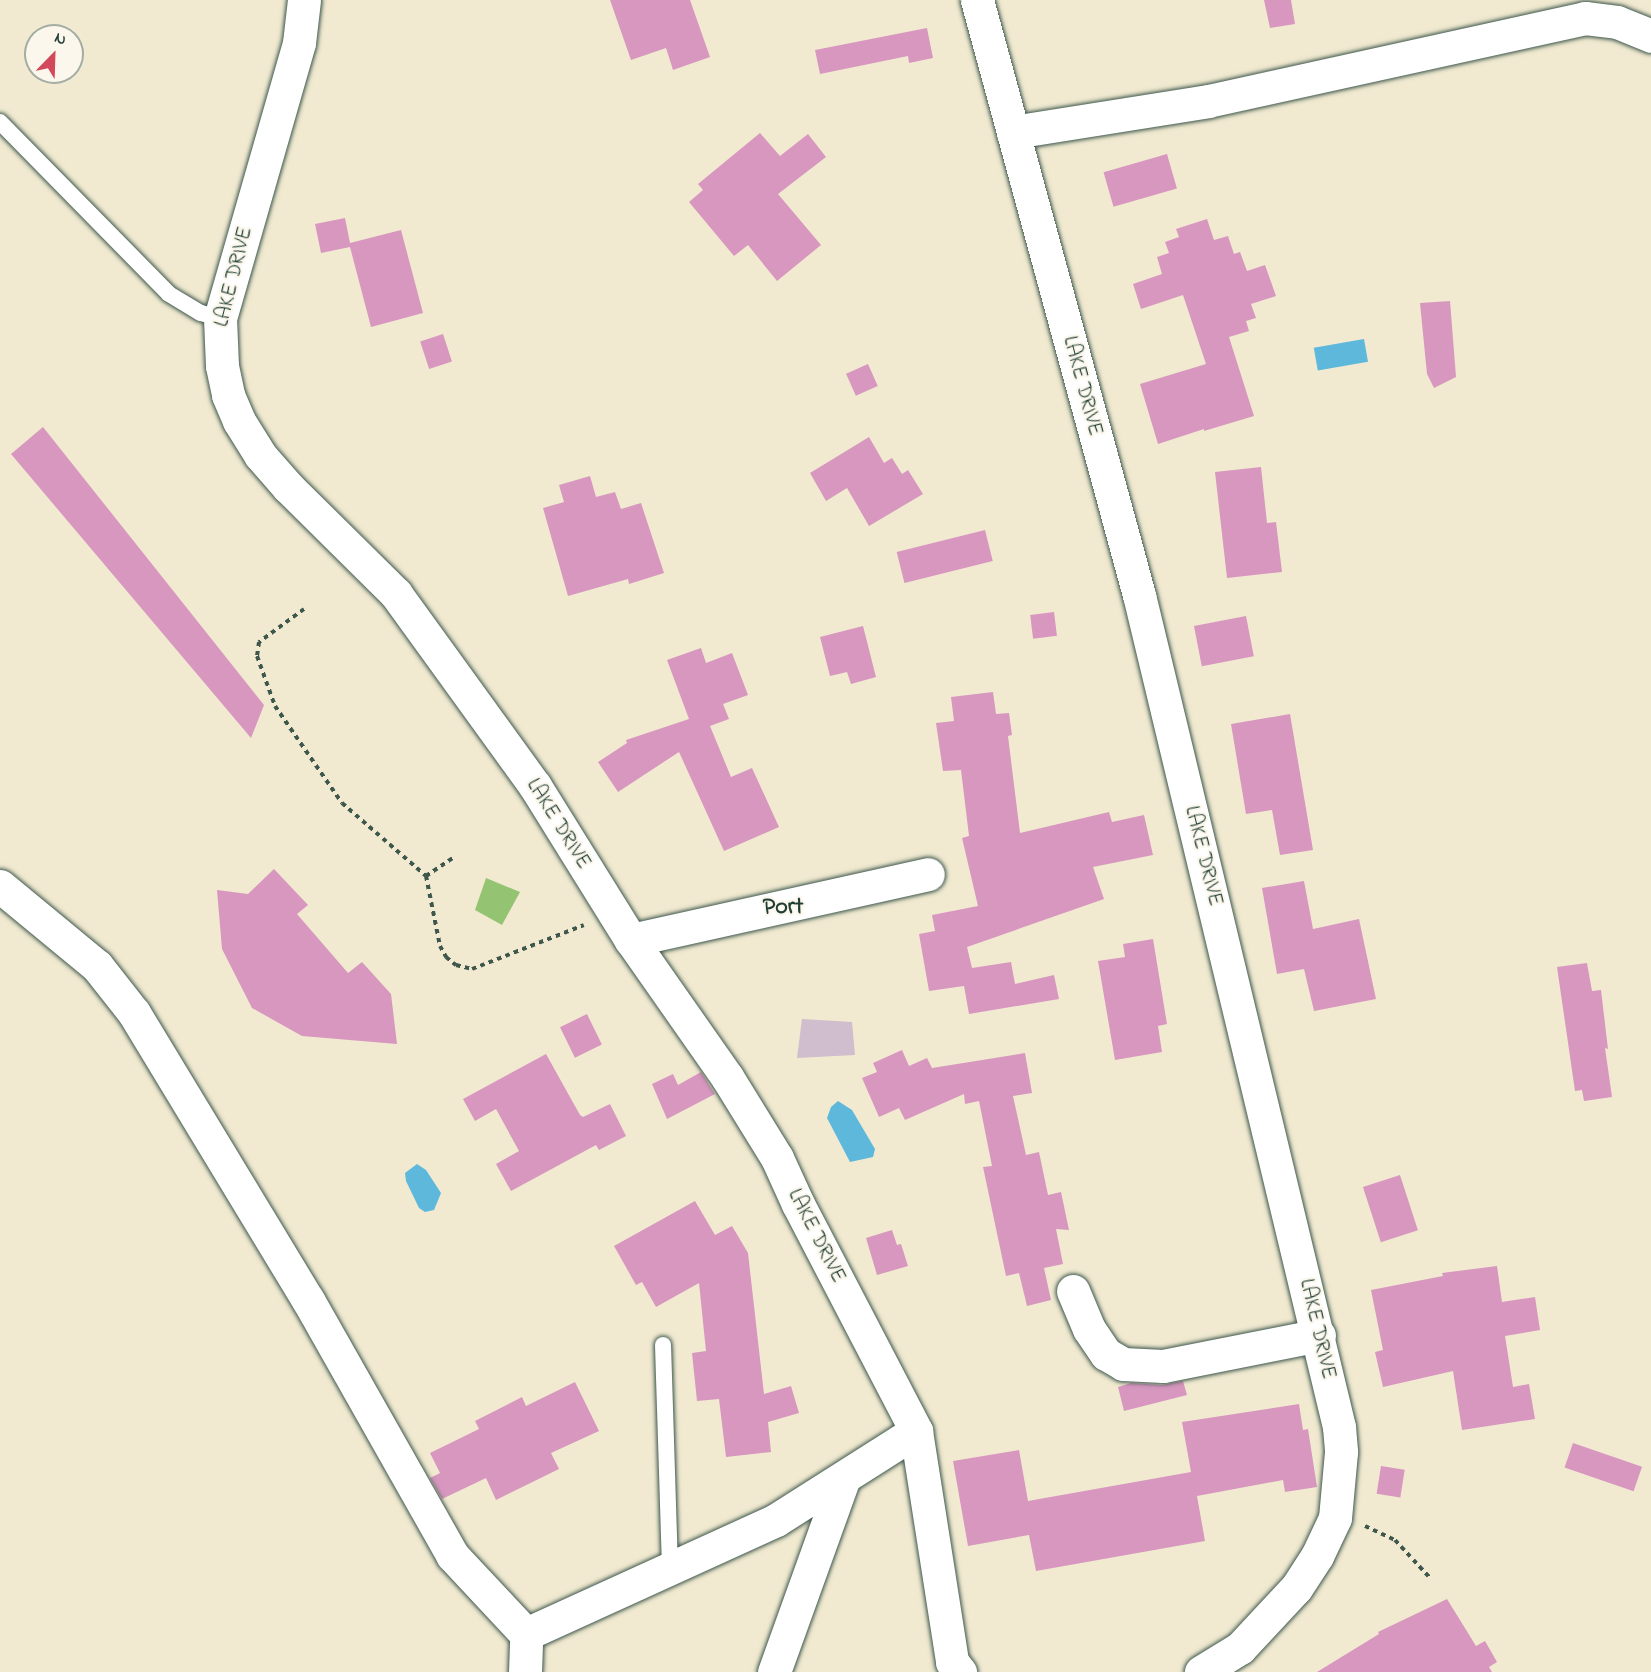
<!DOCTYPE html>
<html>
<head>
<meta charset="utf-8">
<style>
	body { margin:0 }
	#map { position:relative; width:1651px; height:1672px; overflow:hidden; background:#f1ead1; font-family:"Indie Flower",sans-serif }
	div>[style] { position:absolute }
	.industrial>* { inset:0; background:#d0bdcd }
	.green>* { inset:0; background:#94c372 }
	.water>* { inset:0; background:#5eb8db; transform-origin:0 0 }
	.building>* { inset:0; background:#d797bf; transform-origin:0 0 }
	.path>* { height:4px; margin-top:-2px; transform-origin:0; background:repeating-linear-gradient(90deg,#3e574c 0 4.5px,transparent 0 9px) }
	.roads { filter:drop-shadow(0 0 2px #3e574c) drop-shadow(0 0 2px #3e574c) }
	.service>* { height:16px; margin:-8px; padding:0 8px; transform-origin:8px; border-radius:8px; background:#fff }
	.minor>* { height:33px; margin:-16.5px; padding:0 16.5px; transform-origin:16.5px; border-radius:16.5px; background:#fff }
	span { translate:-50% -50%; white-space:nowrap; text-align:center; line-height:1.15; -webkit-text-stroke:4.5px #fbf7ec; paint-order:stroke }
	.street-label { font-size:21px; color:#1f3d34 }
	.quarter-label { font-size:24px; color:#1f3d34; font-weight:700 }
	.north { position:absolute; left:24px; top:24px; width:60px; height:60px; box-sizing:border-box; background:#fbf7ec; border:2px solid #a3ada2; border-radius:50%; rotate:23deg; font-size:16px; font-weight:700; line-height:24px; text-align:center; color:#1f3d34 }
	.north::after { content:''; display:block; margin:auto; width:21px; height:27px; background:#d1495b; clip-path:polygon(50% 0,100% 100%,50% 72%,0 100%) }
</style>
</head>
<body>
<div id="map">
	<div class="industrial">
		<div style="clip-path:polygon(802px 1019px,852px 1022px,855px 1055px,797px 1058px)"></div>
	</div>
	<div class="green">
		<div style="clip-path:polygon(486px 878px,520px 892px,502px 925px,475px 910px)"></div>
	</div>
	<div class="water">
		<div style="left:1364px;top:339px;width:23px;height:51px;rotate:80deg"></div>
		<div style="clip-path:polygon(838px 1101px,852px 1110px,875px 1149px,873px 1157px,850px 1162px,827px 1118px,831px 1107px)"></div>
		<div style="clip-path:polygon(417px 1164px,426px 1170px,441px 1193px,434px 1210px,425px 1212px,419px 1208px,406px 1181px,405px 1173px)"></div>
	</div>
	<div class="building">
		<div style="clip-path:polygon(610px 0,690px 0,710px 57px,673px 70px,666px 48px,631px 60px)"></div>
		<div style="clip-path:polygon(1264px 0,1291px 0,1295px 24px,1270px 28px)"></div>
		<div style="clip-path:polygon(927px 28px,933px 58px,909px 63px,908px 56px,820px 74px,815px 50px)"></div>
		<div style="clip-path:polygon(760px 133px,780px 156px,808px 134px,826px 157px,778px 194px,821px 245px,777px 281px,748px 245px,734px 256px,689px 202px,703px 190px,698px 184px)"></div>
		<div style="left:1167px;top:154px;width:36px;height:66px;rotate:74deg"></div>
		<div style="clip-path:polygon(345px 218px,350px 243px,401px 230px,423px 313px,371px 327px,350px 247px,321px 253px,315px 224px)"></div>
		<div style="clip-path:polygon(1207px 219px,1214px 240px,1228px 236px,1234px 254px,1240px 252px,1247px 271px,1265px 265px,1276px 296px,1251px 304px,1256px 318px,1246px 321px,1249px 331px,1229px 337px,1254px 416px,1204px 431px,1204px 429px,1158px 444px,1140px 384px,1206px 364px,1183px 295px,1141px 309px,1133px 284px,1162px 274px,1157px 257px,1169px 253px,1165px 242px,1179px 237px,1176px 229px)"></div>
		<div style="clip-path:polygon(1450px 301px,1456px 377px,1434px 388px,1427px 374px,1420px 303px)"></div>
		<div style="left:443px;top:334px;width:29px;height:24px;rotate:72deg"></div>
		<div style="left:868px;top:364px;width:24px;height:24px;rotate:66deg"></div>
		<div style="clip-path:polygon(43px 427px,264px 705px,251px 738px,11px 454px)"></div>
		<div style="clip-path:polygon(869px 437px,884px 463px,892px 458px,902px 474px,908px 470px,923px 494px,869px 526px,847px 488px,826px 501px,810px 473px)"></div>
		<div style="clip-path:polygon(1261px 467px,1267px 523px,1276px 522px,1282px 572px,1227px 578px,1215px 472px)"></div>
		<div style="clip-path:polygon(590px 476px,596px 497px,615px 492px,621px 509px,641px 503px,664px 573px,629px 584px,628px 579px,568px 596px,543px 508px,564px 502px,559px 485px)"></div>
		<div style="left:985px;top:530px;width:32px;height:91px;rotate:76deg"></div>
		<div style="left:1054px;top:612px;width:24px;height:24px;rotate:83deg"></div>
		<div style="left:1246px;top:616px;width:41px;height:53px;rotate:79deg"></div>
		<div style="clip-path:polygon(863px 626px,876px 677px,851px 684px,847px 672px,830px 676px,820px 637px)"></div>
		<div style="clip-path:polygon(701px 648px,706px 663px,732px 653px,748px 695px,723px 704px,729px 719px,710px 726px,731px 777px,752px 768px,779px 827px,724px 851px,679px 752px,618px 792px,598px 762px,627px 743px,626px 740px,689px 719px,667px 660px)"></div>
		<div style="clip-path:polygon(993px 692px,996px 714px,1009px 713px,1012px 735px,1008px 736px,1020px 833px,1109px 812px,1112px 822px,1144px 815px,1153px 855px,1093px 867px,1104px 899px,967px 947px,972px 968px,1011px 962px,1015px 984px,1054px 975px,1059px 999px,969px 1014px,964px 986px,929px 991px,919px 934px,935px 931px,932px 915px,978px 906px,962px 838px,969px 836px,961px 770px,943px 771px,936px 723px,954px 721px,951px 697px)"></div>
		<div style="clip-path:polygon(1290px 714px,1313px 850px,1280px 855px,1272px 810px,1246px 814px,1231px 724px)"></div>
		<div style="clip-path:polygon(274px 869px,308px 905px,297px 914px,348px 973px,362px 962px,391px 994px,397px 1044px,302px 1036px,252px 1008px,222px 949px,217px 890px,248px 894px)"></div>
		<div style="clip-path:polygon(1304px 881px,1313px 929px,1359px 919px,1376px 999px,1314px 1011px,1304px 969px,1277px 974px,1262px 888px)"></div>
		<div style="clip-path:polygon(1153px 939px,1167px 1024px,1158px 1026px,1162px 1052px,1115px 1060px,1098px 961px,1125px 957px,1123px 944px)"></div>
		<div style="clip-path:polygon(1587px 963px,1592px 991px,1601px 990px,1608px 1049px,1605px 1048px,1612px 1097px,1584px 1101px,1582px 1090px,1575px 1091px,1557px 967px)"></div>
		<div style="left:587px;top:1014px;width:34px;height:30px;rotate:64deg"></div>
		<div style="clip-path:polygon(902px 1050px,909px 1066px,927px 1058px,932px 1068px,1025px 1053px,1032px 1093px,1013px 1096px,1026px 1155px,1039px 1152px,1048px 1195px,1061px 1192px,1069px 1230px,1056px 1229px,1063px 1264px,1044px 1268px,1051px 1300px,1027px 1306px,1019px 1273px,1006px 1276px,983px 1167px,992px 1166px,979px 1101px,965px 1104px,964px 1094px,905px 1120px,899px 1108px,879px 1117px,862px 1078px,877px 1072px,873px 1063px)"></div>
		<div style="clip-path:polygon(546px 1054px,580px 1115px,583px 1117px,610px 1104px,626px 1136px,599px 1150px,596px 1145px,511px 1191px,496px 1164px,519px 1151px,496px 1109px,475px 1121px,463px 1099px)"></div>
		<div style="clip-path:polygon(701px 1072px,715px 1094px,667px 1119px,652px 1084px,673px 1074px,678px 1085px)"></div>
		<div style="left:1400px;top:1175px;width:58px;height:39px;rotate:72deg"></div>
		<div style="clip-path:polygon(695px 1201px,715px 1235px,732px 1226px,748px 1253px,764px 1394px,791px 1386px,799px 1413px,768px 1422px,771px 1452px,726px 1457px,719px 1399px,697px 1401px,692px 1353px,706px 1351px,699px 1283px,656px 1307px,642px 1282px,636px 1285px,614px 1246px)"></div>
		<div style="clip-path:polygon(892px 1230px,897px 1245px,901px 1244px,908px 1266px,877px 1275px,866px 1238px)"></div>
		<div style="clip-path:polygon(1497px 1266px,1502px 1302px,1535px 1297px,1540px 1330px,1505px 1336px,1513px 1387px,1529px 1384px,1535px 1419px,1462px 1430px,1453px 1371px,1383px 1387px,1375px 1352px,1383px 1350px,1371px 1290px,1443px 1276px,1442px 1273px)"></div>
		<div style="clip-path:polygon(1183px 1381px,1187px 1395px,1124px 1411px,1118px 1387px,1131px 1383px,1162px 1385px)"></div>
		<div style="clip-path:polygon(575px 1382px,599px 1431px,551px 1453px,559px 1469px,496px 1500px,486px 1478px,442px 1499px,430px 1478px,440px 1473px,430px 1453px,479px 1429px,475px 1421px,522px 1397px,526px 1406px)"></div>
		<div style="clip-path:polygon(1299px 1404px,1303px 1430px,1308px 1429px,1317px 1487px,1285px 1492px,1283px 1480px,1197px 1496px,1205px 1541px,1036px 1571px,1029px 1535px,968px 1546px,953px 1461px,1019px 1450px,1028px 1501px,1191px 1472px,1182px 1422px)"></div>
		<div style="left:1573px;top:1443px;width:73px;height:26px;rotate:19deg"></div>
		<div style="left:1381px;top:1466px;width:24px;height:28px;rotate:9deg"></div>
		<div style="clip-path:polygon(1447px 1599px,1476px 1646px,1485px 1641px,1497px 1662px,1489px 1667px,1492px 1672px,1317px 1672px,1379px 1634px,1378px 1632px)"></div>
	</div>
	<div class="path">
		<div style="left:304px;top:609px;width:56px;rotate:143.7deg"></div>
		<div style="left:259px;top:642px;width:14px;rotate:98deg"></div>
		<div style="left:257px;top:656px;width:53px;rotate:70.2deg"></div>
		<div style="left:275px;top:706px;width:118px;rotate:55.4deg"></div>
		<div style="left:342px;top:803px;width:111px;rotate:41deg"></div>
		<div style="left:426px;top:876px;width:71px;rotate:78.7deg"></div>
		<div style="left:440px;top:946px;width:13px;rotate:61deg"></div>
		<div style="left:446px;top:957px;width:13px;rotate:39deg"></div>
		<div style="left:456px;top:965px;width:16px;rotate:14deg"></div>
		<div style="left:472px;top:969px;width:120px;rotate:-21.4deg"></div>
		<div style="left:426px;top:876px;width:32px;rotate:-34deg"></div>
		<div style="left:1365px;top:1526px;width:33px;rotate:25deg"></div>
		<div style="left:1395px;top:1540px;width:53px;rotate:47.3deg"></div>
	</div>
	<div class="roads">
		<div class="service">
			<div style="left:0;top:122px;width:241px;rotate:45.5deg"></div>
			<div style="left:169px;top:294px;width:37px;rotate:31deg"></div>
			<div style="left:201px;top:313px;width:20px;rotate:15deg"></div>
			<div style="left:663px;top:1345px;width:223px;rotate:88.2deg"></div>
		</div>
		<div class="minor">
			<div style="left:304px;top:0;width:43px;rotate:96.6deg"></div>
			<div style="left:299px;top:43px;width:286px;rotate:106deg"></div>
			<div style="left:220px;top:318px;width:48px;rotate:87.6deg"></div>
			<div style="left:222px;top:366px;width:30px;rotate:78deg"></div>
			<div style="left:228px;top:395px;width:28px;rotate:67deg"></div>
			<div style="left:239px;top:421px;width:40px;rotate:58deg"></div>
			<div style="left:260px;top:455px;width:43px;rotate:48.8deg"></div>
			<div style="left:288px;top:487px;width:152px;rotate:44.7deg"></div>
			<div style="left:396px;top:594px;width:237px;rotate:54.1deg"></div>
			<div style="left:535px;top:786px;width:181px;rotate:58.1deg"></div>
			<div style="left:631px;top:940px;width:167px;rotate:55deg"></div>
			<div style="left:727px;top:1077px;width:95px;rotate:58.3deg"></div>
			<div style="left:777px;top:1158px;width:51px;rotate:65.5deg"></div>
			<div style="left:798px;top:1204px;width:256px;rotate:62.5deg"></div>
			<div style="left:916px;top:1431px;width:234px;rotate:81.1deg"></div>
			<div style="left:952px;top:1662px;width:13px;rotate:51deg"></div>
			<div style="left:977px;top:0;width:617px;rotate:74.77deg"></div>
			<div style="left:1139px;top:595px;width:856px;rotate:76.48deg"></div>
			<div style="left:1339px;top:1427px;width:25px;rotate:85deg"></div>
			<div style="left:1341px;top:1452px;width:66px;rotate:95.2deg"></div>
			<div style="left:1335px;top:1518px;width:42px;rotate:115.3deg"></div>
			<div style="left:1317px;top:1556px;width:38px;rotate:123deg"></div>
			<div style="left:1296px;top:1588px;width:82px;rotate:133deg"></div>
			<div style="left:1240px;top:1648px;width:46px;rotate:148.4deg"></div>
			<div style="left:1013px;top:132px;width:197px;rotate:-9deg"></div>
			<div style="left:1208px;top:101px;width:386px;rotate:-12.4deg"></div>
			<div style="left:1585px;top:18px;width:32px;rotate:7deg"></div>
			<div style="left:1617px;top:22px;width:37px;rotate:22deg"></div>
			<div style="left:0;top:886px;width:126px;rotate:39.5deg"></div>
			<div style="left:97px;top:966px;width:60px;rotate:51.8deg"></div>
			<div style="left:134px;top:1013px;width:336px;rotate:58.8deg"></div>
			<div style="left:308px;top:1300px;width:293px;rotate:60.5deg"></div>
			<div style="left:452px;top:1555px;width:108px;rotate:46.9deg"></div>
			<div style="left:631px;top:940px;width:304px;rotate:-12.5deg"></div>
			<div style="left:1073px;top:1291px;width:41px;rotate:67.2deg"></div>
			<div style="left:1089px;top:1329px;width:30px;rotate:56deg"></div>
			<div style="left:1106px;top:1354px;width:20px;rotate:30deg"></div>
			<div style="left:1123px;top:1364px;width:40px;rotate:2.9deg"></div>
			<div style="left:1163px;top:1366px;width:159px;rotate:-11.2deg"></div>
			<div style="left:525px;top:1672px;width:38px;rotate:-88deg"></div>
			<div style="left:526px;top:1634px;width:275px;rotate:-24.5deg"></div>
			<div style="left:776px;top:1520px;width:166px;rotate:-32.4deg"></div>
			<div style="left:774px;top:1672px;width:206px;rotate:-70.2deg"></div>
		</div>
	</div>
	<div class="street-label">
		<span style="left:234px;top:277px;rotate:-76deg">LAKE DRIVE</span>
		<span style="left:1082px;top:386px;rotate:75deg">LAKE DRIVE</span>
		<span style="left:558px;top:824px;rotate:58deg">LAKE DRIVE</span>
		<span style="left:1203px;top:856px;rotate:76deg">LAKE DRIVE</span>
		<span style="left:816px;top:1236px;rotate:63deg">LAKE DRIVE</span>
		<span style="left:1317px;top:1329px;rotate:77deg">LAKE DRIVE</span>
	</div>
	<div class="quarter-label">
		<span style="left:783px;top:908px">Port</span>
	</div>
	<div class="north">N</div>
</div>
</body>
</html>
